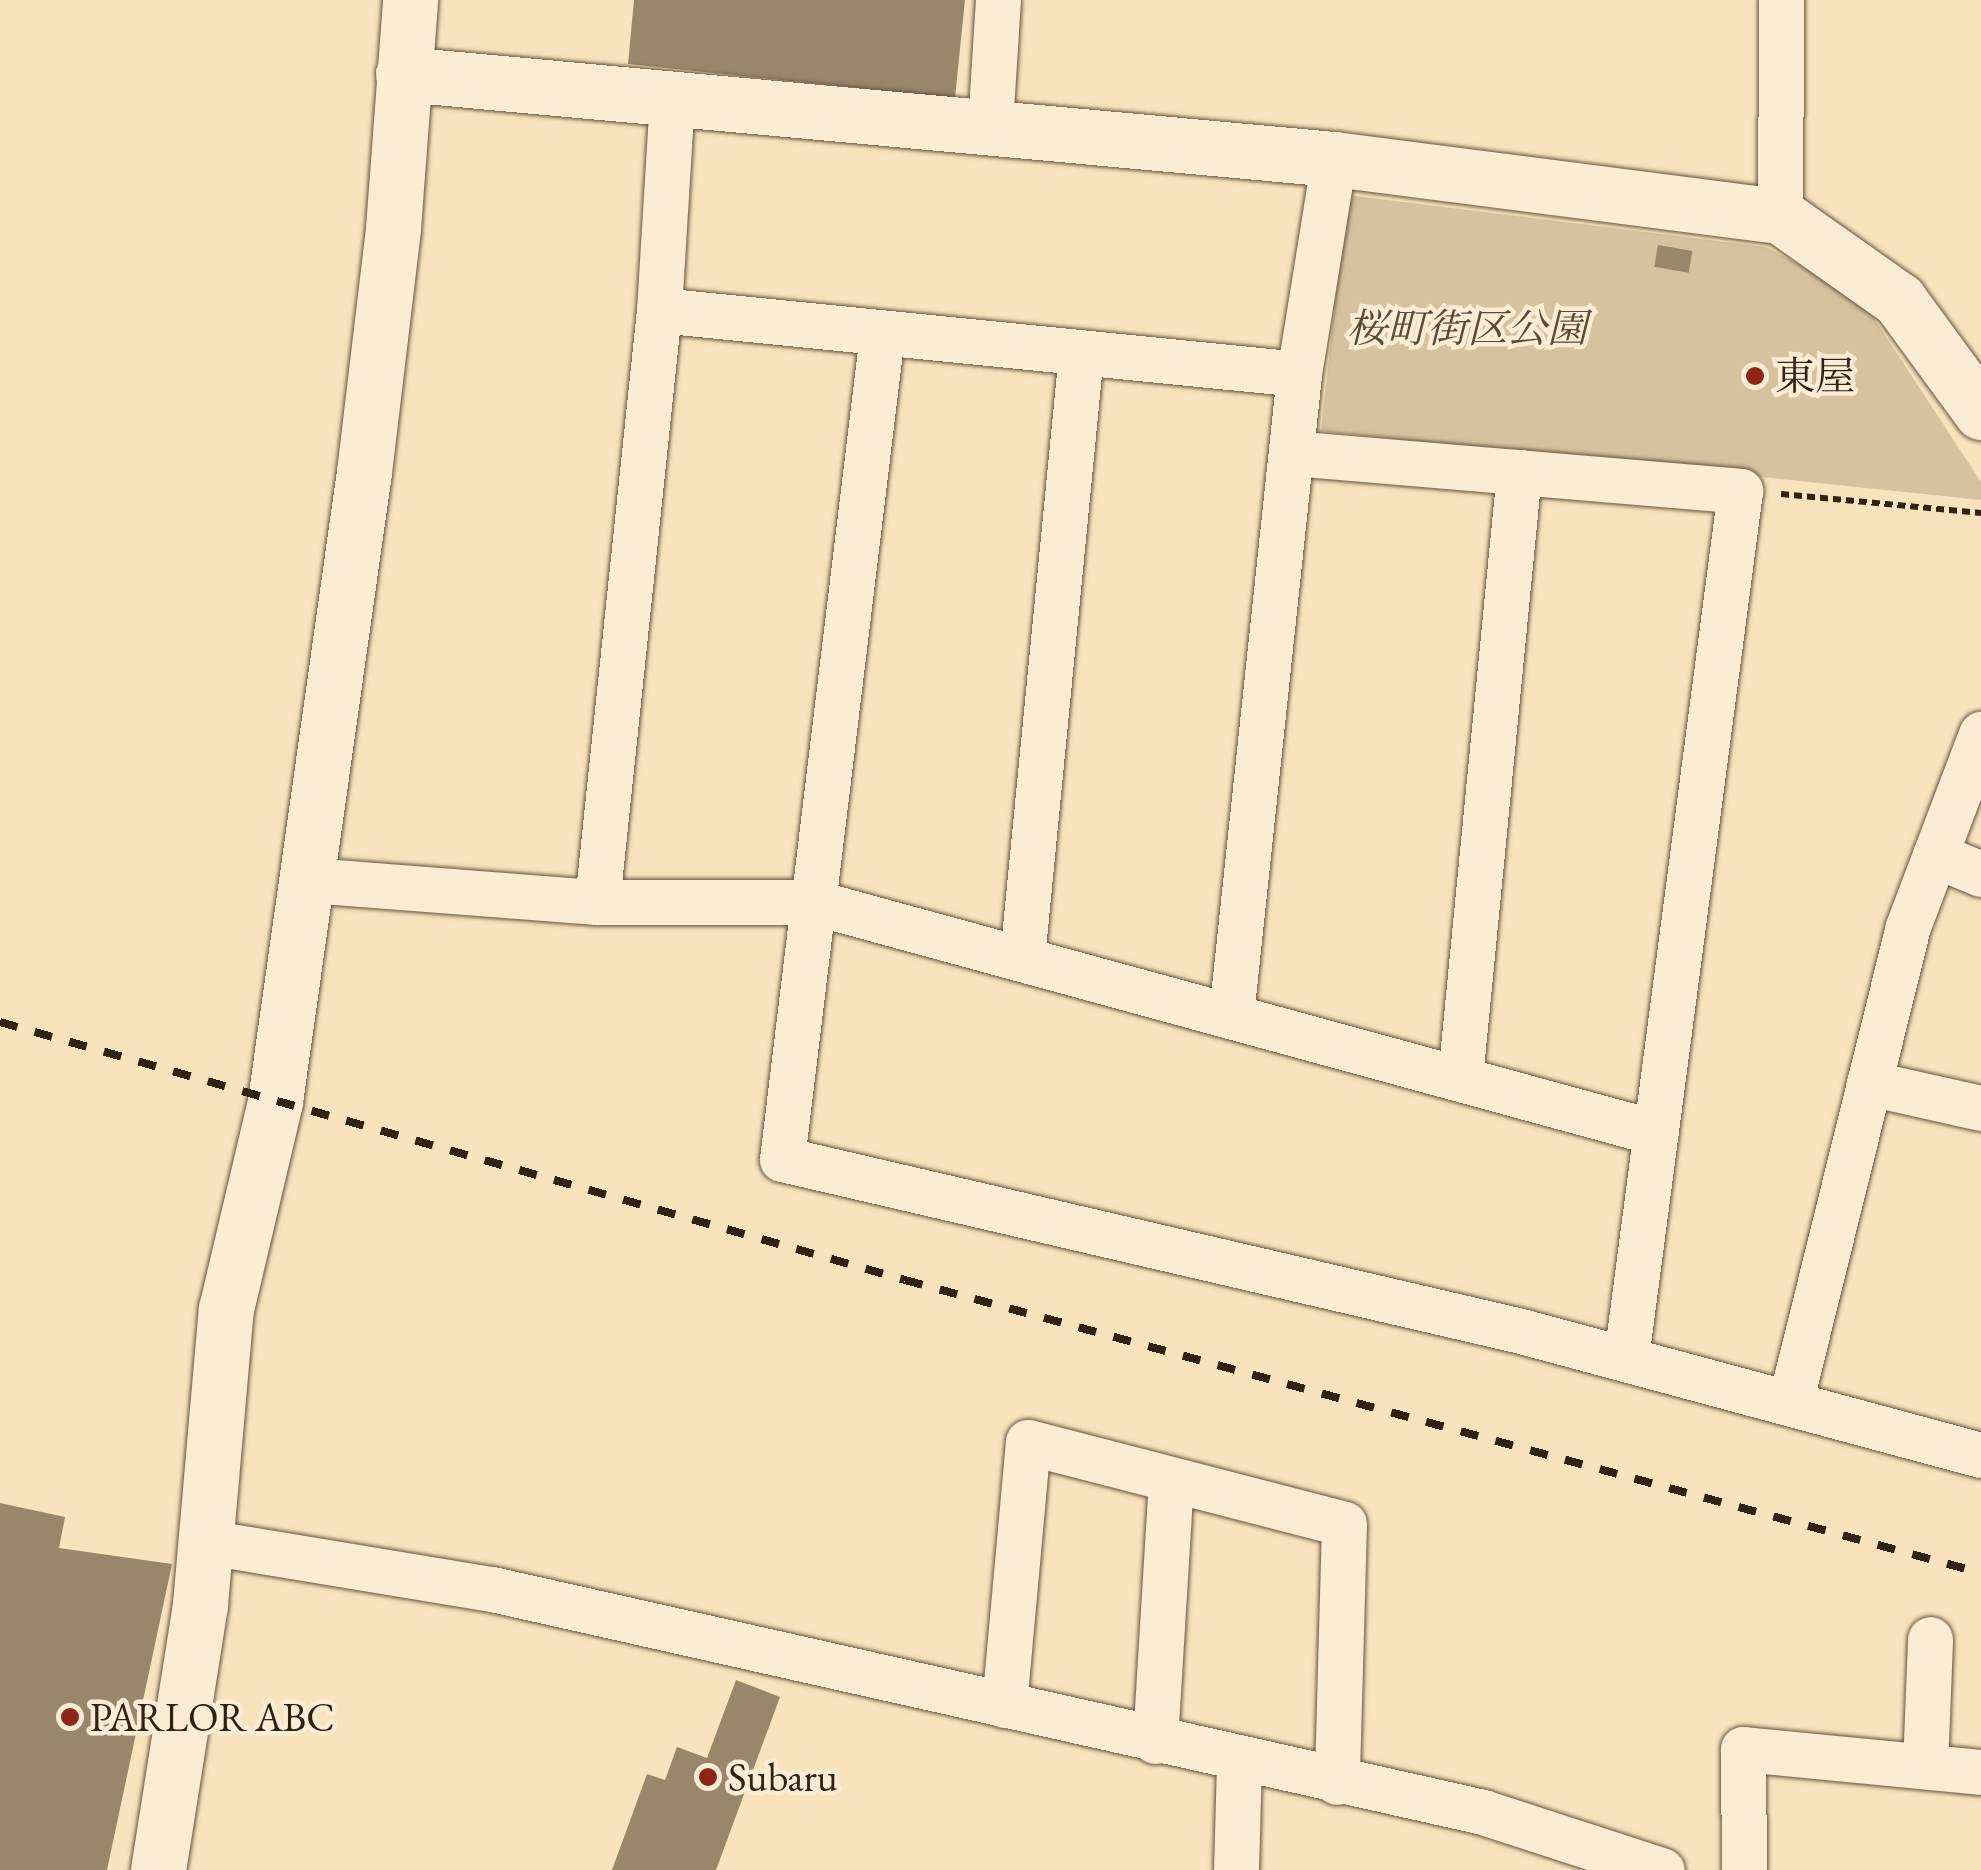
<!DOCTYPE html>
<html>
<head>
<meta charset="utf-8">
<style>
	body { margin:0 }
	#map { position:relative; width:1981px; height:1870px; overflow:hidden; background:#f9e3bd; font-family:"EB Garamond","Noto Serif JP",serif }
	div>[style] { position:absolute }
	.green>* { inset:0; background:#d7c2a0 }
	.building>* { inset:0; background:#99876b; transform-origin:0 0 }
	.path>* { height:6px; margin-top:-3px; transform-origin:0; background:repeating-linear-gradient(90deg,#312313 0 8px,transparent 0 13px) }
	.roads { filter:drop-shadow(0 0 2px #63533e) drop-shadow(0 0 2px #63533e) }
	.minor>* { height:45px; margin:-22.5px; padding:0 22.5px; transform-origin:22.5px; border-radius:22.5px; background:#fbedd4 }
	.tertiary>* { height:55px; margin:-27.5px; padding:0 27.5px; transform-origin:27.5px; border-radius:27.5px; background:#fbedd4 }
	.rail>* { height:8px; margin-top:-4px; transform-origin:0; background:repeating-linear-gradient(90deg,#312313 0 18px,transparent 0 36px) }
	.dots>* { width:28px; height:28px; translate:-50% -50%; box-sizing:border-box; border:5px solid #fbedd4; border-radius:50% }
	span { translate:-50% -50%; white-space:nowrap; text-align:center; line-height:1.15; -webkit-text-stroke:9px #fbedd4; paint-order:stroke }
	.park-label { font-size:40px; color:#5a4b36; font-style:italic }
	.poi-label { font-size:40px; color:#312313 }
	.left { translate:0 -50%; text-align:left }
</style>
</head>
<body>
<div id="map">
	<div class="green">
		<div style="clip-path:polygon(1347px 195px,1766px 247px,1860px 297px,1981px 482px,1981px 500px,1321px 431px)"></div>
	</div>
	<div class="building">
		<div style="clip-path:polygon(634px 0,965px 0,955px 98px,628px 64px)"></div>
		<div style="left:1658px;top:245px;width:35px;height:22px;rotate:10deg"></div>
		<div style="clip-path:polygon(0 1503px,65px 1517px,59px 1548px,172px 1564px,107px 1870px,0 1870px)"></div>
		<div style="clip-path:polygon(736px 1680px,780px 1697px,716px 1870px,612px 1870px,647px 1774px,665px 1780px,677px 1747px,707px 1758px)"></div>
	</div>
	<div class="path">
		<div style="left:1781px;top:494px;width:201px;rotate:5.4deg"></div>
	</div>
	<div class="roads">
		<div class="minor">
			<div style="left:990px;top:126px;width:126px;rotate:-86.4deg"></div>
			<div style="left:1780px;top:216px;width:216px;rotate:-89.7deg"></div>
			<div style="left:659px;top:310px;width:643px;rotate:5.71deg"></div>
			<div style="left:882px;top:334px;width:831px;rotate:96.91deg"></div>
			<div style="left:782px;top:1159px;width:759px;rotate:13.1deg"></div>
			<div style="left:1521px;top:1331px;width:476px;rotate:15.1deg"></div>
			<div style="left:1291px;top:453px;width:451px;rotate:4.8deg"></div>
			<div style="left:1740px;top:491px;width:874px;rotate:97.49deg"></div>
			<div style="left:1935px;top:855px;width:50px;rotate:22.4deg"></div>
			<div style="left:309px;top:880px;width:289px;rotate:4.4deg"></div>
			<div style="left:597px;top:902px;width:216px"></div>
			<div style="left:813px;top:902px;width:872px;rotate:15.3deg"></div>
			<div style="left:597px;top:902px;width:595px;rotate:-84.02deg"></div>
			<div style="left:659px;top:310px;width:211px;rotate:-86.5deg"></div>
			<div style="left:1022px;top:958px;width:608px;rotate:-84.43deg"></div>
			<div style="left:1231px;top:1015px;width:645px;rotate:-83.94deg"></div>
			<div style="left:1299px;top:374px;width:218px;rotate:-80.8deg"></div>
			<div style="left:1460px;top:1078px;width:609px;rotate:-84.44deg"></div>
			<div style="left:1869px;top:1083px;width:115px;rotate:12.6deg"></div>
			<div style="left:1790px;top:1403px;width:488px;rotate:-76.1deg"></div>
			<div style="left:1907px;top:929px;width:209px;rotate:-69.2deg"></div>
			<div style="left:207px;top:1542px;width:289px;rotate:9.4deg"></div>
			<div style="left:492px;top:1589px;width:1016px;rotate:12.68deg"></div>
			<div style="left:1483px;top:1812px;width:188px;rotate:18deg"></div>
			<div style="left:1004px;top:1705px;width:264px;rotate:-84.8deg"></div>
			<div style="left:1028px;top:1442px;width:326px;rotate:14.5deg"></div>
			<div style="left:1344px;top:1524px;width:258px;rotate:91.6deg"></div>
			<div style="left:1155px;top:1741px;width:262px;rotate:-86.5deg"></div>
			<div style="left:1925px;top:1766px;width:127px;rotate:-87.7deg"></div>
			<div style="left:1236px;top:1870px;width:109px;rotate:-88.4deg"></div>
			<div style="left:1744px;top:1870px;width:121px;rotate:-90.5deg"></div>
			<div style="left:1743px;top:1749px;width:239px;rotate:5.5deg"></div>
		</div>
		<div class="tertiary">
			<div style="left:403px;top:74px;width:935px;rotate:5.22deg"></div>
			<div style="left:1334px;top:159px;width:450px;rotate:7.3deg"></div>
			<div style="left:1780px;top:216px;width:146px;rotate:35.2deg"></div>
			<div style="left:1899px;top:300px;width:139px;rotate:53.8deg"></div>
			<div style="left:158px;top:1870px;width:269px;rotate:-81deg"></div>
			<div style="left:200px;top:1604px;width:296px;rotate:-85deg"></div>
			<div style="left:226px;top:1309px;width:214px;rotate:-76.7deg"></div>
			<div style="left:275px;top:1101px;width:635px;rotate:-81.95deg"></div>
			<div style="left:364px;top:472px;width:246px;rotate:-83.2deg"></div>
			<div style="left:393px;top:228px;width:229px;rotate:-85.7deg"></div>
		</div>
	</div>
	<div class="rail">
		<div style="left:0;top:1022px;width:941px;rotate:15.91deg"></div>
		<div style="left:905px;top:1280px;width:1115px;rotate:15.23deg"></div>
	</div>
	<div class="dots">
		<div style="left:1755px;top:376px;background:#8f2418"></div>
		<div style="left:70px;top:1717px;background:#8f2418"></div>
		<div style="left:708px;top:1777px;background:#8f2418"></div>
	</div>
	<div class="park-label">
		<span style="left:1467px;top:328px">桜町街区公園</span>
	</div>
	<div class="poi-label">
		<span class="left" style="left:1775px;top:376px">東屋</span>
		<span class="left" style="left:90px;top:1717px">PARLOR ABC</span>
		<span class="left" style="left:728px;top:1777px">Subaru</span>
	</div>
</div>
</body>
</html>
